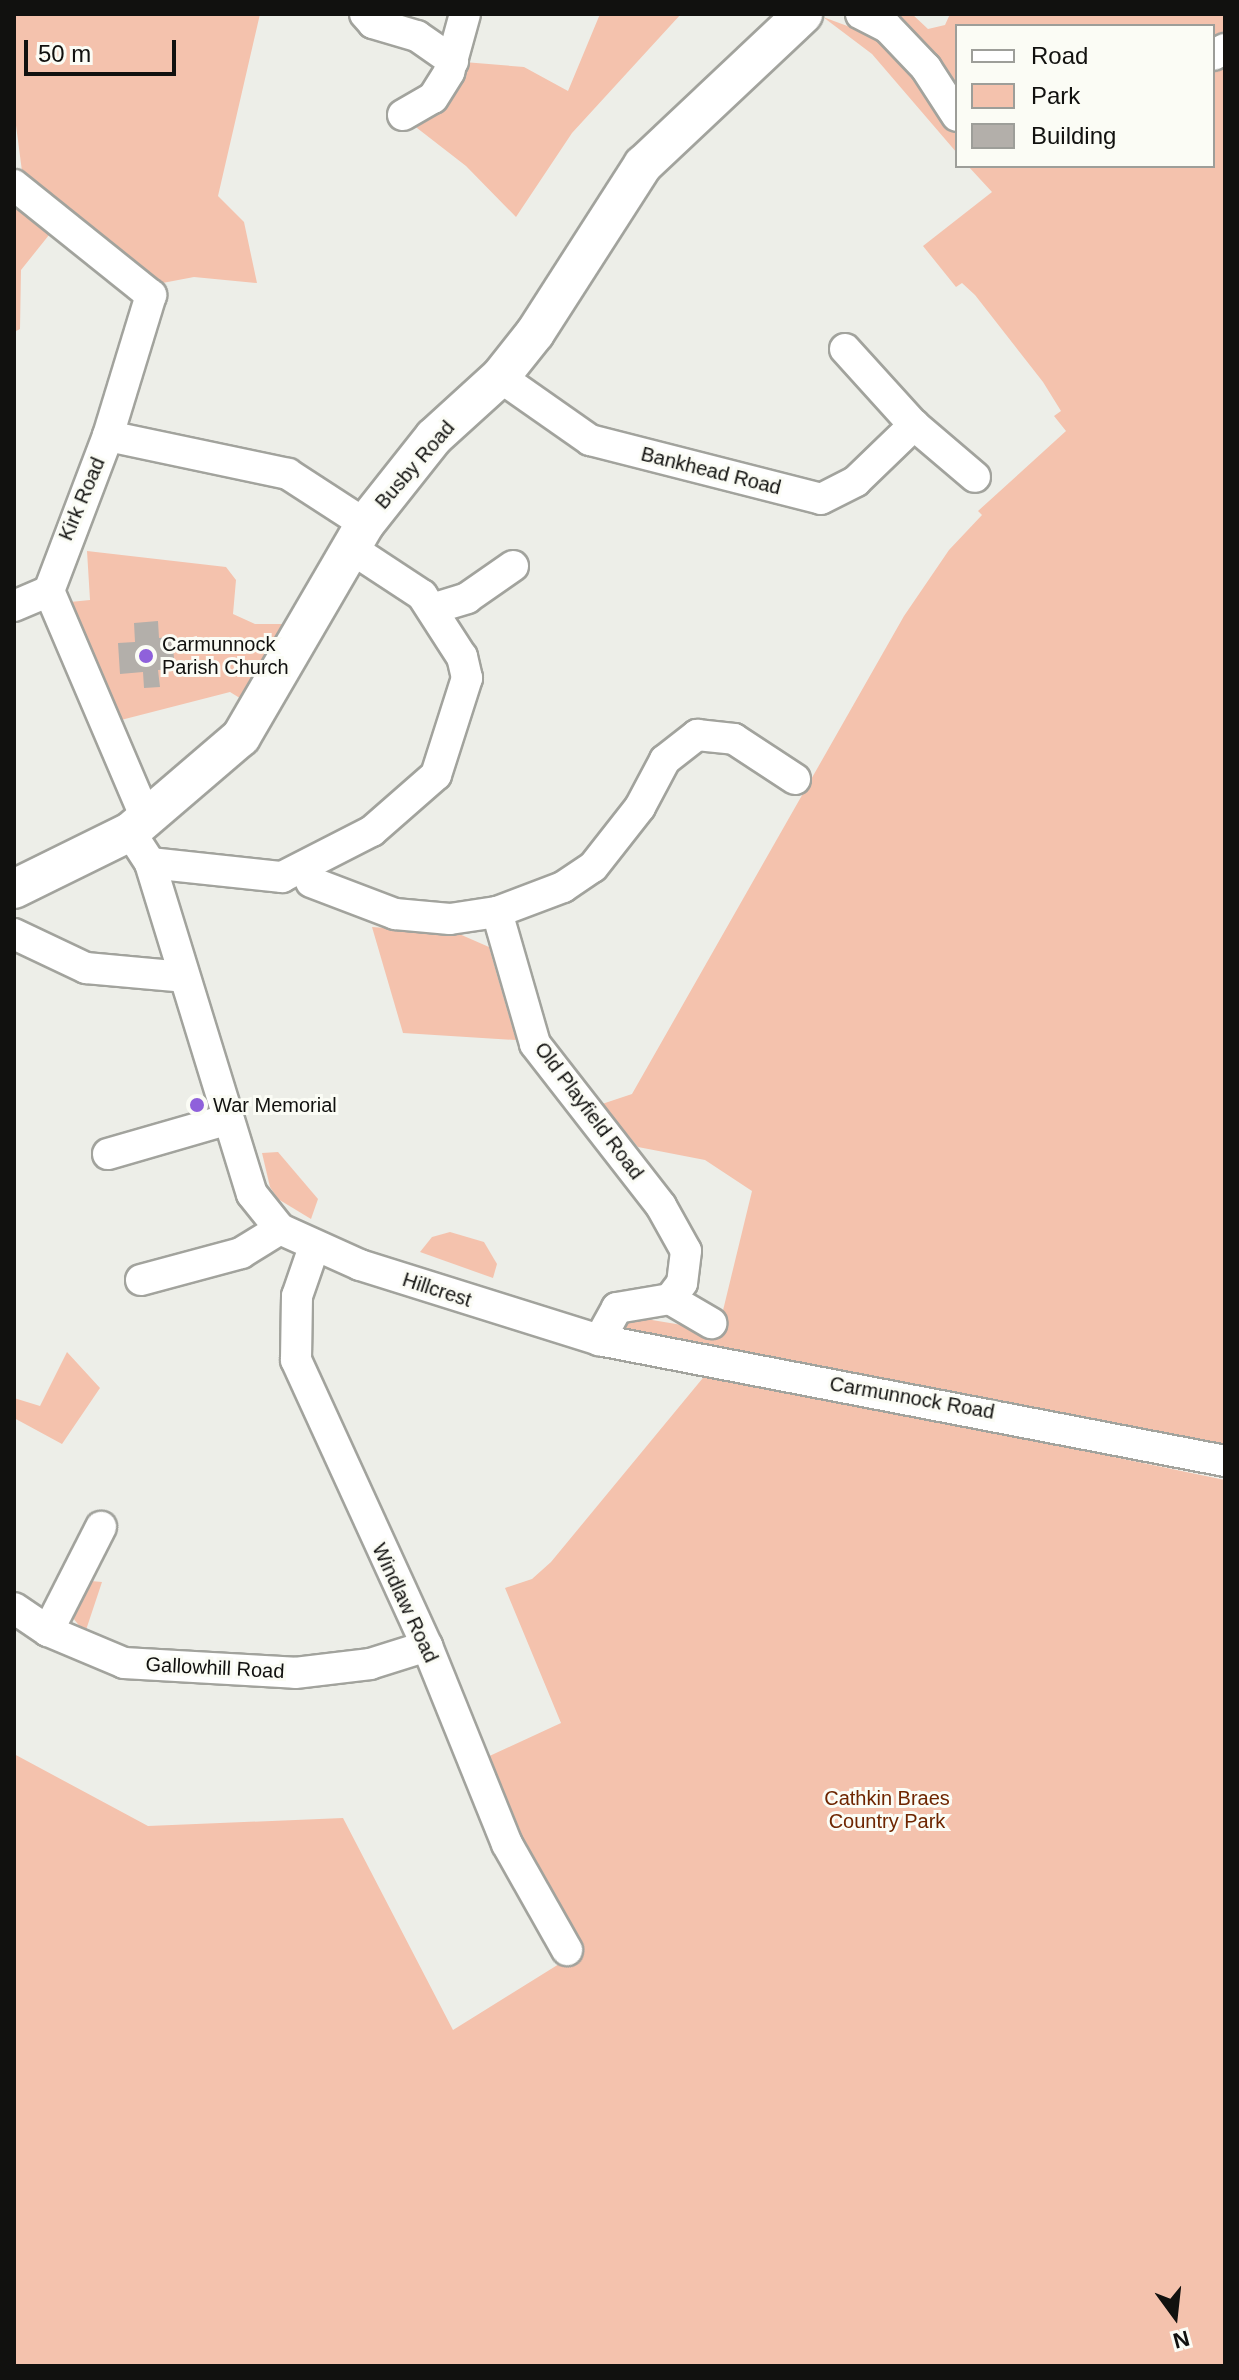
<!DOCTYPE html>
<style>
body{margin:0}
#map{position:relative;width:1239px;height:2380px;overflow:hidden;background:#edeee8;font-family:Helvetica,sans-serif}
div>[style]{position:absolute}
.green>*{inset:0;background:#f4c2ad}
.building>*{inset:0;background:#b3afaa}
.roads{filter:drop-shadow(2px 0 #a2a39d) drop-shadow(-2px 0 #a2a39d) drop-shadow(0 2px #a2a39d) drop-shadow(0 -2px #a2a39d)}
.minor>*{height:30px;margin:-15px;padding:0 15px;transform-origin:15px;border-radius:15px;background:#fff}
.major>*{height:38px;margin:-19px;padding:0 19px;transform-origin:19px;border-radius:19px;background:#fff}
.dots>*{width:22px;height:22px;translate:-50% -50%;box-sizing:border-box;border:4px solid #fbfcf5;border-radius:50%}
span{translate:-50% -50%;white-space:nowrap;text-align:center;line-height:1.15;-webkit-text-stroke:6px #fbfcf5;paint-order:stroke}
.street-label{font-size:20px;color:#11110f}
.poi-label{font-size:20px;color:#11110f}
.left{translate:0 -50%;text-align:left}
.park-label{font-size:20px;color:#6e2500}
.frame{position:absolute;inset:0;border:16px solid #11110f;pointer-events:none}
.legend{position:absolute;left:955px;top:24px;width:260px;height:144px;box-sizing:border-box;background:#fbfcf5;border:2px solid #9d9e99;margin:0;padding:10px 14px;list-style:none;font-size:24px;color:#11110f}
.legend li{display:flex;align-items:center;gap:16px;height:40px}
.legend b{width:40px;border:2px solid #9d9e99}
.north{position:absolute;left:1135px;top:2276px;width:80px;height:80px;-webkit-text-stroke:6px #fbfcf5;paint-order:stroke;rotate:165deg;font-size:22px;font-weight:700;line-height:32px;text-align:center;color:#11110f}
.north::after{content:'';display:block;margin:auto;width:28px;height:36px;background:#11110f;clip-path:polygon(50% 0,100% 100%,50% 72%,0 100%)}
.scale{position:absolute;left:24px;top:40px;width:152px;height:36px;box-sizing:border-box;border:4px solid #11110f;border-top:0;padding-left:10px;font-size:24px;line-height:28px;white-space:nowrap;color:#11110f;-webkit-text-stroke:6px #fbfcf5;paint-order:stroke}
</style>
<div id="map">
<div class="green">
<div style="clip-path:polygon(14px 14px,260px 14px,218px 196px,244px 222px,257px 283px,194px 277px,152px 285px,23px 179px,14px 110px)"></div>
<div style="clip-path:polygon(600px 14px,681px 14px,572px 133px,516px 217px,466px 166px,408px 121px,464px 62px,524px 67px,568px 91px)"></div>
<div style="clip-path:polygon(875px 14px,912px 14px,928px 29px,945px 25px,950px 14px,1225px 14px,1225px 42px,1213px 49px,1213px 26px,957px 26px,957px 101px)"></div>
<div style="clip-path:polygon(823px 17px,888px 41px,957px 128px,957px 153px,872px 54px)"></div>
<div style="clip-path:polygon(1225px 57px,1225px 1448px,626px 1332px,621px 1328px,628px 1316px,718px 1331px,752px 1191px,705px 1160px,638px 1147px,602px 1104px,632px 1094px,904px 616px,949px 550px,982px 515px,978px 511px,1066px 431px,1054px 416px,1061px 411px,1043px 382px,975px 295px,962px 283px,956px 287px,923px 246px,992px 192px,968px 166px,1213px 166px,1213px 63px)"></div>
<div style="clip-path:polygon(14px 196px,53px 230px,21px 270px,20px 329px,14px 332px)"></div>
<div style="clip-path:polygon(87px 551px,226px 567px,236px 580px,233px 614px,255px 624px,289px 624px,243px 700px,230px 692px,121px 720px,103px 701px,70px 602px,90px 600px)"></div>
<div style="clip-path:polygon(372px 927px,457px 933px,489px 947px,516px 1040px,403px 1033px)"></div>
<div style="clip-path:polygon(278px 1152px,318px 1199px,311px 1219px,278px 1199px,270px 1187px,262px 1153px)"></div>
<div style="clip-path:polygon(450px 1232px,484px 1242px,497px 1264px,493px 1278px,420px 1252px,432px 1237px)"></div>
<div style="clip-path:polygon(67px 1352px,100px 1388px,62px 1444px,14px 1418px,14px 1398px,40px 1406px)"></div>
<div style="clip-path:polygon(707px 1373px,1225px 1480px,1225px 2366px,14px 2366px,14px 1754px,148px 1826px,343px 1818px,453px 2030px,580px 1951px,553px 1913px,483px 1759px,561px 1723px,505px 1588px,532px 1579px,551px 1562px)"></div>
<div style="clip-path:polygon(91px 1581px,102px 1582px,85px 1633px,73px 1618px,74px 1603px)"></div>
</div>
<div class="building">
<div style="clip-path:polygon(158px 621px,159px 638px,172px 637px,175px 669px,158px 670px,160px 687px,144px 688px,143px 672px,120px 674px,118px 643px,135px 642px,134px 623px)"></div>
</div>
<div class="roads">
<div class="minor">
<div style="left:365px;top:14px;width:12px;rotate:48deg"></div>
<div style="left:373px;top:23px;width:46px;rotate:16.5deg"></div>
<div style="left:417px;top:36px;width:44px;rotate:34.8deg"></div>
<div style="left:861px;top:14px;width:29px;rotate:27deg"></div>
<div style="left:887px;top:27px;width:57px;rotate:46.4deg"></div>
<div style="left:926px;top:68px;width:57px;rotate:57.1deg"></div>
<div style="left:1213px;top:55px;width:13px;rotate:-27deg"></div>
<div style="left:403px;top:115px;width:34px;rotate:-30deg"></div>
<div style="left:433px;top:98px;width:31px;rotate:-58deg"></div>
<div style="left:449px;top:72px;width:60px;rotate:-74.6deg"></div>
<div style="left:14px;top:185px;width:176px;rotate:38.8deg"></div>
<div style="left:151px;top:295px;width:147px;rotate:107deg"></div>
<div style="left:845px;top:349px;width:103px;rotate:47.8deg"></div>
<div style="left:914px;top:425px;width:80px;rotate:40.4deg"></div>
<div style="left:500px;top:377px;width:110px;rotate:35deg"></div>
<div style="left:590px;top:440px;width:238px;rotate:14.3deg"></div>
<div style="left:821px;top:499px;width:39px;rotate:-27deg"></div>
<div style="left:856px;top:481px;width:81px;rotate:-44deg"></div>
<div style="left:14px;top:606px;width:38px;rotate:-23deg"></div>
<div style="left:435px;top:608px;width:34px;rotate:-17deg"></div>
<div style="left:467px;top:598px;width:56px;rotate:-34.8deg"></div>
<div style="left:146px;top:818px;width:247px;rotate:-113.1deg"></div>
<div style="left:49px;top:591px;width:166px;rotate:-69.2deg"></div>
<div style="left:108px;top:436px;width:184px;rotate:11.9deg"></div>
<div style="left:288px;top:474px;width:92px;rotate:33deg"></div>
<div style="left:130px;top:832px;width:37px;rotate:57deg"></div>
<div style="left:150px;top:863px;width:346px;rotate:72.9deg"></div>
<div style="left:252px;top:1194px;width:45px;rotate:51.3deg"></div>
<div style="left:280px;top:1229px;width:88px;rotate:24.2deg"></div>
<div style="left:360px;top:1265px;width:250px;rotate:17.4deg"></div>
<div style="left:599px;top:1340px;width:638px;rotate:10.94deg"></div>
<div style="left:150px;top:863px;width:133px;rotate:6.1deg"></div>
<div style="left:282px;top:877px;width:101px;rotate:-27.1deg"></div>
<div style="left:372px;top:831px;width:85px;rotate:-41.2deg"></div>
<div style="left:436px;top:775px;width:102px;rotate:-72.3deg"></div>
<div style="left:467px;top:678px;width:22px;rotate:-103deg"></div>
<div style="left:462px;top:657px;width:74px;rotate:-122.8deg"></div>
<div style="left:422px;top:595px;width:84px;rotate:-146.7deg"></div>
<div style="left:311px;top:882px;width:90px;rotate:20.9deg"></div>
<div style="left:395px;top:914px;width:55px;rotate:5.2deg"></div>
<div style="left:450px;top:919px;width:48px;rotate:-8.5deg"></div>
<div style="left:497px;top:912px;width:71px;rotate:-20.7deg"></div>
<div style="left:563px;top:887px;width:36px;rotate:-34deg"></div>
<div style="left:593px;top:867px;width:76px;rotate:-51.9deg"></div>
<div style="left:640px;top:807px;width:53px;rotate:-62deg"></div>
<div style="left:665px;top:760px;width:41px;rotate:-38deg"></div>
<div style="left:697px;top:735px;width:37px;rotate:6deg"></div>
<div style="left:734px;top:739px;width:73px;rotate:33.3deg"></div>
<div style="left:497px;top:912px;width:137px;rotate:73.9deg"></div>
<div style="left:535px;top:1044px;width:205px;rotate:52.1deg"></div>
<div style="left:661px;top:1206px;width:51px;rotate:60.9deg"></div>
<div style="left:686px;top:1251px;width:32px;rotate:97deg"></div>
<div style="left:682px;top:1283px;width:20px;rotate:127deg"></div>
<div style="left:670px;top:1299px;width:54px;rotate:170.4deg"></div>
<div style="left:617px;top:1308px;width:37px;rotate:119deg"></div>
<div style="left:14px;top:934px;width:80px;rotate:25.3deg"></div>
<div style="left:86px;top:968px;width:98px;rotate:5.2deg"></div>
<div style="left:108px;top:1154px;width:123px;rotate:-16.1deg"></div>
<div style="left:314px;top:1247px;width:52px;rotate:109.1deg"></div>
<div style="left:297px;top:1296px;width:64px;rotate:90.9deg"></div>
<div style="left:296px;top:1360px;width:315px;rotate:65.4deg"></div>
<div style="left:427px;top:1646px;width:214px;rotate:68deg"></div>
<div style="left:507px;top:1844px;width:122px;rotate:60.5deg"></div>
<div style="left:141px;top:1280px;width:104px;rotate:-15.1deg"></div>
<div style="left:241px;top:1253px;width:46px;rotate:-31.6deg"></div>
<div style="left:670px;top:1299px;width:48px;rotate:30.3deg"></div>
<div style="left:14px;top:1608px;width:41px;rotate:34.1deg"></div>
<div style="left:48px;top:1631px;width:82px;rotate:22.8deg"></div>
<div style="left:124px;top:1663px;width:171px;rotate:3.3deg"></div>
<div style="left:295px;top:1673px;width:76px;rotate:-6.8deg"></div>
<div style="left:370px;top:1664px;width:60px;rotate:-17.5deg"></div>
<div style="left:48px;top:1631px;width:117px;rotate:-63deg"></div>
</div>
<div class="major">
<div style="left:14px;top:889px;width:129px;rotate:-26.2deg"></div>
<div style="left:130px;top:832px;width:146px;rotate:-40.6deg"></div>
<div style="left:241px;top:737px;width:246px;rotate:-59.8deg"></div>
<div style="left:365px;top:524px;width:111px;rotate:-51.6deg"></div>
<div style="left:434px;top:437px;width:89px;rotate:-42.3deg"></div>
<div style="left:500px;top:377px;width:56px;rotate:-51.5deg"></div>
<div style="left:535px;top:333px;width:200px;rotate:-57.3deg"></div>
<div style="left:643px;top:165px;width:220px;rotate:-43.3deg"></div>
</div>
</div>
<div class="dots">
<div style="left:146px;top:656px;background:#8f61db"></div>
<div style="left:197px;top:1105px;background:#8f61db"></div>
</div>
<div class="street-label">
<span style="left:415px;top:465px;rotate:-49deg">Busby Road</span>
<span style="left:711px;top:471px;rotate:14deg">Bankhead Road</span>
<span style="left:82px;top:499px;rotate:-67deg">Kirk Road</span>
<span style="left:589px;top:1111px;rotate:53deg">Old Playfield Road</span>
<span style="left:437px;top:1290px;rotate:18deg">Hillcrest</span>
<span style="left:912px;top:1398px;rotate:10deg">Carmunnock Road</span>
<span style="left:405px;top:1603px;rotate:65deg">Windlaw Road</span>
<span style="left:215px;top:1668px;rotate:3deg">Gallowhill Road</span>
</div>
<div class="poi-label">
<span class="left" style="left:162px;top:656px">Carmunnock<br>Parish Church</span>
<span class="left" style="left:213px;top:1105px">War Memorial</span>
</div>
<div class="park-label">
<span style="left:887px;top:1810px">Cathkin Braes<br>Country Park</span>
</div>
<div class="frame"></div>
<ul class="legend">
<li><b style="height:10px;background:#fff"></b>Road</li>
<li><b style="height:22px;background:#f4c2ad"></b>Park</li>
<li><b style="height:22px;background:#b3afaa"></b>Building</li>
</ul>
<div class="north">N</div>
<div class="scale">50 m</div>
</div>
